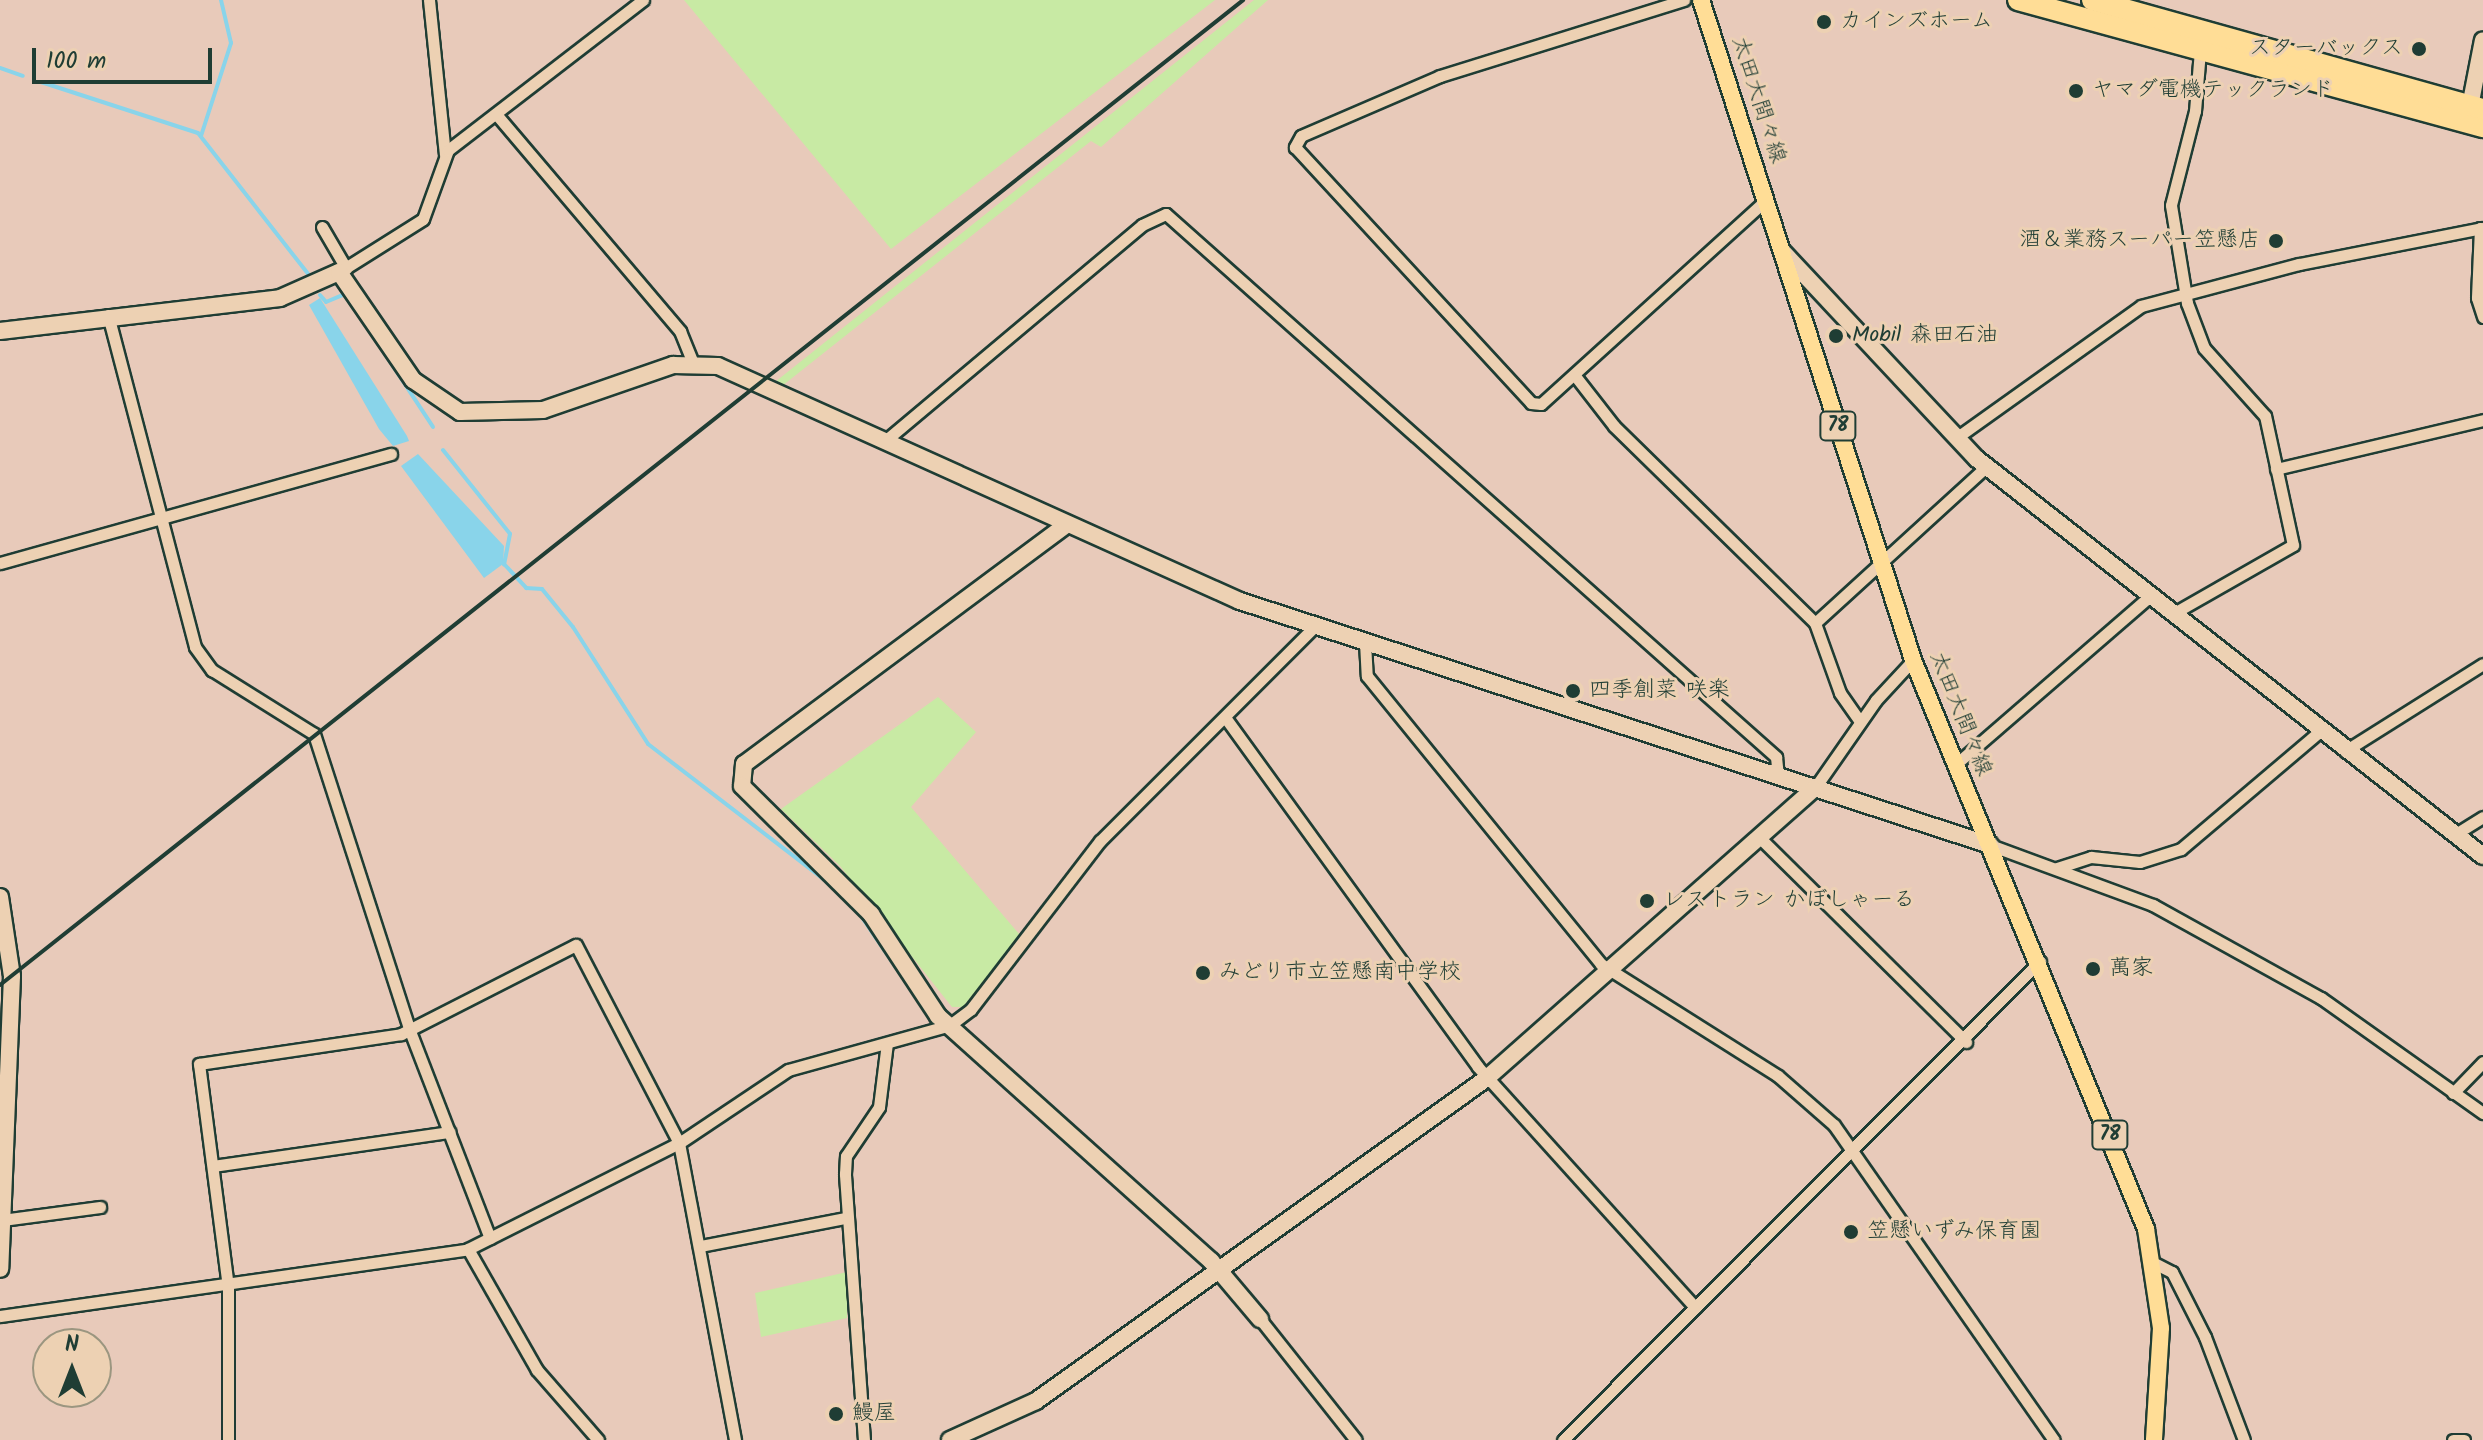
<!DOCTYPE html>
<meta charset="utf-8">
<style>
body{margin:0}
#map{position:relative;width:2483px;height:1440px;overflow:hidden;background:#e8caba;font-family:Kalam,"Klee One",sans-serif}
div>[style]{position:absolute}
.green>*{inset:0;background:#c8eaa4}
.water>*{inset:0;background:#89d4ea}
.stream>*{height:4px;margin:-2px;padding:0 2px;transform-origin:2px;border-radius:2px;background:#89d4ea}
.roads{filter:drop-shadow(2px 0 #1f3d34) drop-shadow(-2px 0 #1f3d34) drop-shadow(0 2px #1f3d34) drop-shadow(0 -2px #1f3d34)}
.street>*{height:11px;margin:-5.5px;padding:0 5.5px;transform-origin:5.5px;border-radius:5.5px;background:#edd1b3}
.secondary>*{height:16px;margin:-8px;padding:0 8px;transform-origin:8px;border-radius:8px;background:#edd1b3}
.primary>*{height:16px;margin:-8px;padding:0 8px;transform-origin:8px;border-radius:8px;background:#ffdd96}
.highway>*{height:20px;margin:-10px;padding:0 10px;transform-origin:10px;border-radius:10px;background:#ffdd96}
.rail>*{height:4px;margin:-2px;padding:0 2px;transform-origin:2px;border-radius:2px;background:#1f3d34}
.dots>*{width:22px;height:22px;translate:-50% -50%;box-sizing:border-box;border:4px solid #edd1b3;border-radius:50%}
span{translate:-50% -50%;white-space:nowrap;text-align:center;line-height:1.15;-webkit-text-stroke:6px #edd1b3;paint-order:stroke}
.shield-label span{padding:2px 6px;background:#edd1b3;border:2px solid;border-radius:6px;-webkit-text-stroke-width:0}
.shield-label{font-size:20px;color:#1f3d34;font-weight:700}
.poi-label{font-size:22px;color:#1f3d34}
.left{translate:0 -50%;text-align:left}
.right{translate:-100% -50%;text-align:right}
.street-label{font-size:22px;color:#1f3d34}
.north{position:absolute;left:32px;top:1328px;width:80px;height:80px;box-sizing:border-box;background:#edd1b3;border:2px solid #9b9680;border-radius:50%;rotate:0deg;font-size:22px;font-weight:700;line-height:32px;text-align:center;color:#1f3d34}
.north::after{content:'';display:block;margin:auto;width:28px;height:36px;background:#1f3d34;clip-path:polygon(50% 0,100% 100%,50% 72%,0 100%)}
.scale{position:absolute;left:32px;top:48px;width:180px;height:36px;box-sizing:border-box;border:4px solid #1f3d34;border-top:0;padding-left:10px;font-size:24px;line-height:28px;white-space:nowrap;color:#1f3d34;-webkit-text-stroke:6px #edd1b3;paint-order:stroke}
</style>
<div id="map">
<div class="green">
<div style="clip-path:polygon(684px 0,1215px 0,891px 249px)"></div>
<div style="clip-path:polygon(1254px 0,1268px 0,1101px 147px,1091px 141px,782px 386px,775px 382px)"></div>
<div style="clip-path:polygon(938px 697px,976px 732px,911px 807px,1020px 935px,963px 1007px,952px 1007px,840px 866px,781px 809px)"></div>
<div style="clip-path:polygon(847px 1272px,847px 1318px,761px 1337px,755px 1293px)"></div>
</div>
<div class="water">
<div style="clip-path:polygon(320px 298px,407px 436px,409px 441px,393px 446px,379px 429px,309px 305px)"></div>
<div style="clip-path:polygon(418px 454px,504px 546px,503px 564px,484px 578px,401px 466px)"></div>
</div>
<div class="stream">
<div style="left:0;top:68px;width:24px;rotate:19deg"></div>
<div style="left:41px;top:82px;width:165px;rotate:18deg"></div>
<div style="left:198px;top:133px;width:179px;rotate:52deg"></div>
<div style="left:201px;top:136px;width:98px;rotate:-72.1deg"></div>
<div style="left:231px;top:43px;width:44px;rotate:-103.1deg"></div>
<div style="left:320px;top:295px;width:9px;rotate:49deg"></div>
<div style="left:326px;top:302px;width:21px;rotate:-23deg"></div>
<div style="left:366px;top:325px;width:122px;rotate:56.7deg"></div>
<div style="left:443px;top:450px;width:107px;rotate:51.4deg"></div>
<div style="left:510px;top:534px;width:31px;rotate:101deg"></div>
<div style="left:504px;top:564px;width:33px;rotate:47deg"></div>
<div style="left:526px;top:588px;width:16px;rotate:4deg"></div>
<div style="left:542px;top:589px;width:49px;rotate:50.8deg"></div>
<div style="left:573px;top:627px;width:139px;rotate:57.3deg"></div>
<div style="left:648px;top:744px;width:231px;rotate:37.6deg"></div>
<div style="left:855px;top:907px;width:127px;rotate:55.9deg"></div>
</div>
<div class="roads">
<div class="street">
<div style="left:429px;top:0;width:155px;rotate:84.1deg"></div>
<div style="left:1684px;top:0;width:256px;rotate:162.7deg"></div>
<div style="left:1440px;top:76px;width:151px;rotate:156.7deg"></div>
<div style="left:1301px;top:136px;width:13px;rotate:119deg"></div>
<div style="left:1295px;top:147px;width:348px;rotate:47.3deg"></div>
<div style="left:1531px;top:403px;width:10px;rotate:6deg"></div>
<div style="left:1541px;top:404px;width:304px;rotate:-42.2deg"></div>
<div style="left:496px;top:114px;width:285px;rotate:49.7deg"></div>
<div style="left:680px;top:331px;width:32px;rotate:68deg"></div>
<div style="left:322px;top:227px;width:48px;rotate:59.7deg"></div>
<div style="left:2480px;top:228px;width:70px;rotate:92.5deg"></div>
<div style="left:2477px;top:298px;width:20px;rotate:72deg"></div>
<div style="left:339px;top:272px;width:99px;rotate:-32.2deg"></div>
<div style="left:423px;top:219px;width:73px;rotate:-70.1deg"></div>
<div style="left:448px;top:150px;width:246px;rotate:-37.6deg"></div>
<div style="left:108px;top:315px;width:343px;rotate:75.3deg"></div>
<div style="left:195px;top:647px;width:29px;rotate:54deg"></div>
<div style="left:212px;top:670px;width:120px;rotate:32.1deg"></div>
<div style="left:314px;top:734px;width:312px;rotate:72.1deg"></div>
<div style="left:410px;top:1031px;width:222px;rotate:68.9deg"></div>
<div style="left:1576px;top:377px;width:62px;rotate:52.2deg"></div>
<div style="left:1614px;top:426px;width:281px;rotate:44.4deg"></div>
<div style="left:1815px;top:623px;width:231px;rotate:-42.4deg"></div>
<div style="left:1956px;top:438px;width:227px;rotate:-35.5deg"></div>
<div style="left:2141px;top:306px;width:163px;rotate:-14.9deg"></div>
<div style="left:2299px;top:264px;width:187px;rotate:-11.1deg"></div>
<div style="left:886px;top:440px;width:334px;rotate:-40deg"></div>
<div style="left:1142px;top:225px;width:26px;rotate:-25deg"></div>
<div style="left:1166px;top:214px;width:817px;rotate:41.67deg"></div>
<div style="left:1776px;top:757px;width:20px;rotate:84deg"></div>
<div style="left:2276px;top:469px;width:213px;rotate:-13.3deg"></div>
<div style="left:0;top:563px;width:406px;rotate:-15.6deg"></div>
<div style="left:2174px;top:613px;width:137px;rotate:-29.7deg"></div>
<div style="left:2293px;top:545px;width:132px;rotate:-102.2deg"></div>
<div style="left:2265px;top:416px;width:91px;rotate:-131.9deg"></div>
<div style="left:2204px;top:348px;width:48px;rotate:-110.7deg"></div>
<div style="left:2187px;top:303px;width:99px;rotate:-99.3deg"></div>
<div style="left:2171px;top:205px;width:97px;rotate:-75.7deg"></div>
<div style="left:2195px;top:111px;width:61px;rotate:-85.3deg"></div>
<div style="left:1815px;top:623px;width:74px;rotate:70.3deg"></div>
<div style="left:1840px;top:693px;width:35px;rotate:55deg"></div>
<div style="left:1365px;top:642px;width:34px;rotate:87deg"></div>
<div style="left:1367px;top:676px;width:371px;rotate:50.9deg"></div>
<div style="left:1601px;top:964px;width:209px;rotate:32.3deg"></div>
<div style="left:1778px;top:1076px;width:74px;rotate:41.2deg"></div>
<div style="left:1834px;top:1125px;width:384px;rotate:55.1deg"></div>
<div style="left:1227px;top:720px;width:428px;rotate:54.1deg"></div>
<div style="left:1478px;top:1067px;width:324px;rotate:47.9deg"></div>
<div style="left:2345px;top:751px;width:163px;rotate:-32.2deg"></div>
<div style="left:1956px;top:764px;width:258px;rotate:-40.9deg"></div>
<div style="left:1814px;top:789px;width:108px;rotate:-55.1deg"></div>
<div style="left:1876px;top:700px;width:54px;rotate:-47.2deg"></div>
<div style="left:2454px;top:835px;width:34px;rotate:-32deg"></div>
<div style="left:1760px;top:838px;width:290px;rotate:44.7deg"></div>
<div style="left:1990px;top:845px;width:174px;rotate:20.2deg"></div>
<div style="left:2153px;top:905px;width:192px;rotate:29deg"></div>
<div style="left:2321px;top:998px;width:199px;rotate:35.4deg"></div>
<div style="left:2057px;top:868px;width:36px;rotate:-18deg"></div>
<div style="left:2091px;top:857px;width:49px;rotate:5.8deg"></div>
<div style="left:2140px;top:862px;width:43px;rotate:-17.6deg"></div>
<div style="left:2181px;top:849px;width:182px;rotate:-40.3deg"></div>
<div style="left:2453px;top:1093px;width:43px;rotate:-45.9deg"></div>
<div style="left:213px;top:1166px;width:239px;rotate:-8.2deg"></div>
<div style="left:2px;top:1220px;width:99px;rotate:-7.6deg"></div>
<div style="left:700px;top:1246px;width:148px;rotate:-10.9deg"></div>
<div style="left:468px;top:1249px;width:139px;rotate:60.3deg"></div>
<div style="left:537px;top:1370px;width:93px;rotate:48.9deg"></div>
<div style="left:2156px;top:1264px;width:18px;rotate:27deg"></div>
<div style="left:2172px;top:1272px;width:73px;rotate:63.1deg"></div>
<div style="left:2205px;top:1337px;width:110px;rotate:69.3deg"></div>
<div style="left:0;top:1316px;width:473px;rotate:-8.1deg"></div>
<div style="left:468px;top:1249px;width:236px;rotate:-26.7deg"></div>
<div style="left:679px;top:1143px;width:131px;rotate:-33.8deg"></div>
<div style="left:788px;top:1070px;width:168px;rotate:-15.5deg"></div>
<div style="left:950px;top:1025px;width:26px;rotate:-37deg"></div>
<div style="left:971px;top:1009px;width:212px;rotate:-52.5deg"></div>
<div style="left:1100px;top:841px;width:303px;rotate:-45deg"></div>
<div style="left:1260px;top:1319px;width:154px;rotate:51.6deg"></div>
<div style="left:228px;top:1440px;width:153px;rotate:-90deg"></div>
<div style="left:228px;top:1287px;width:225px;rotate:-97.4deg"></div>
<div style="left:199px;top:1064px;width:204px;rotate:-8.4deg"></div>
<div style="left:401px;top:1034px;width:196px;rotate:-27deg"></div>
<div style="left:576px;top:945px;width:223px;rotate:62.5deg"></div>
<div style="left:679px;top:1143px;width:302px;rotate:79.3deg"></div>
<div style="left:864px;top:1440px;width:267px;rotate:-94.1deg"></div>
<div style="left:845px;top:1174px;width:18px;rotate:-87deg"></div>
<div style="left:846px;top:1156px;width:59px;rotate:-56deg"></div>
<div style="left:879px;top:1107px;width:64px;rotate:-82.9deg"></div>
<div style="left:1563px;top:1440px;width:676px;rotate:-45.12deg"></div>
<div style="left:2453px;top:1440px;width:11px"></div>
</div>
<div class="secondary">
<div style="left:2468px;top:117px;width:78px;rotate:-79deg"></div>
<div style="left:1784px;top:253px;width:282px;rotate:46.9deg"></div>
<div style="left:1977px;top:459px;width:643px;rotate:38.12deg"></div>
<div style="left:0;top:331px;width:282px;rotate:-6.7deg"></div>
<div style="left:280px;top:298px;width:64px;rotate:-23.8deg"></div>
<div style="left:339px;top:272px;width:131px;rotate:55.6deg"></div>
<div style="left:413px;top:380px;width:57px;rotate:34.2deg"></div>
<div style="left:460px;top:412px;width:83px;rotate:-1.4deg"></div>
<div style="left:543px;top:410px;width:138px;rotate:-19.1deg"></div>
<div style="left:673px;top:365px;width:45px;rotate:1.3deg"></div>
<div style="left:718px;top:366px;width:572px;rotate:24.24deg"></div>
<div style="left:1240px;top:601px;width:789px;rotate:18.02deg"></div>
<div style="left:1066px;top:525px;width:401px;rotate:143.4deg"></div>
<div style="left:744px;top:764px;width:22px;rotate:95deg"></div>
<div style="left:742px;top:786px;width:182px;rotate:44.8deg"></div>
<div style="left:871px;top:914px;width:122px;rotate:56.7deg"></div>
<div style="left:938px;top:1016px;width:367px;rotate:41.9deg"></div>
<div style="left:1211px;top:1261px;width:76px;rotate:49.8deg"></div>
<div style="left:0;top:897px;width:80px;rotate:81.4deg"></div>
<div style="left:12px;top:976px;width:293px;rotate:92.3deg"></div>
<div style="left:950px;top:1440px;width:94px;rotate:-24.4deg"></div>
<div style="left:1036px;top:1401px;width:555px;rotate:-35.61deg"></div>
<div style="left:1487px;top:1078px;width:436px;rotate:-41.5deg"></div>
</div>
<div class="primary">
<div style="left:1701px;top:0;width:693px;rotate:72.19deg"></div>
<div style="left:1913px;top:660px;width:615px;rotate:67.73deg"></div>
<div style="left:2146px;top:1229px;width:100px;rotate:81.4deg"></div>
<div style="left:2161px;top:1328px;width:112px;rotate:93.6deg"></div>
</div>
<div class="highway">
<div style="left:2018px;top:0;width:482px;rotate:15.3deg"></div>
<div style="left:2092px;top:0;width:406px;rotate:15.6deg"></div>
</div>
</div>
<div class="rail">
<div style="left:0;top:985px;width:1586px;rotate:-38.39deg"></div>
</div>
<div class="dots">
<div style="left:1824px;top:22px;background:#1f3d34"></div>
<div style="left:2419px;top:49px;background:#1f3d34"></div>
<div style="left:2076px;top:91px;background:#1f3d34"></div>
<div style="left:2276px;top:241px;background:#1f3d34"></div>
<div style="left:1836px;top:336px;background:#1f3d34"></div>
<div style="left:1573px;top:691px;background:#1f3d34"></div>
<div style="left:1647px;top:901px;background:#1f3d34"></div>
<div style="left:2093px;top:969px;background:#1f3d34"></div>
<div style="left:1203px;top:973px;background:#1f3d34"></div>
<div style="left:1851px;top:1232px;background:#1f3d34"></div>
<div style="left:836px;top:1414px;background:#1f3d34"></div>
</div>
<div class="shield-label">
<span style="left:1838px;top:426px">78</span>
<span style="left:2110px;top:1135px">78</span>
</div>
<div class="poi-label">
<span class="left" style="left:1840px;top:22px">カインズホーム</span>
<span class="right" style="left:2403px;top:49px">スターバックス</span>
<span class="left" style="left:2092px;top:91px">ヤマダ電機テックランド</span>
<span class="right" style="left:2260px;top:241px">酒＆業務スーパー笠懸店</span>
<span class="left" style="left:1852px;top:336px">Mobil 森田石油</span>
<span class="left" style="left:1589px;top:691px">四季創菜 咲楽</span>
<span class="left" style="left:1663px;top:901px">レストラン かぼしゃーる</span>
<span class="left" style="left:2109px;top:969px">萬家</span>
<span class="left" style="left:1219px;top:973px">みどり市立笠懸南中学校</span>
<span class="left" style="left:1867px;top:1232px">笠懸いずみ保育園</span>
<span class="left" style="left:852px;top:1414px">鰻屋</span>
</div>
<div class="street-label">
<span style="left:1758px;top:100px;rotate:72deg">太田大間々線</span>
<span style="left:1960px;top:714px;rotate:68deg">太田大間々線</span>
</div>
<div class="north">N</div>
<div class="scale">100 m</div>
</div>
